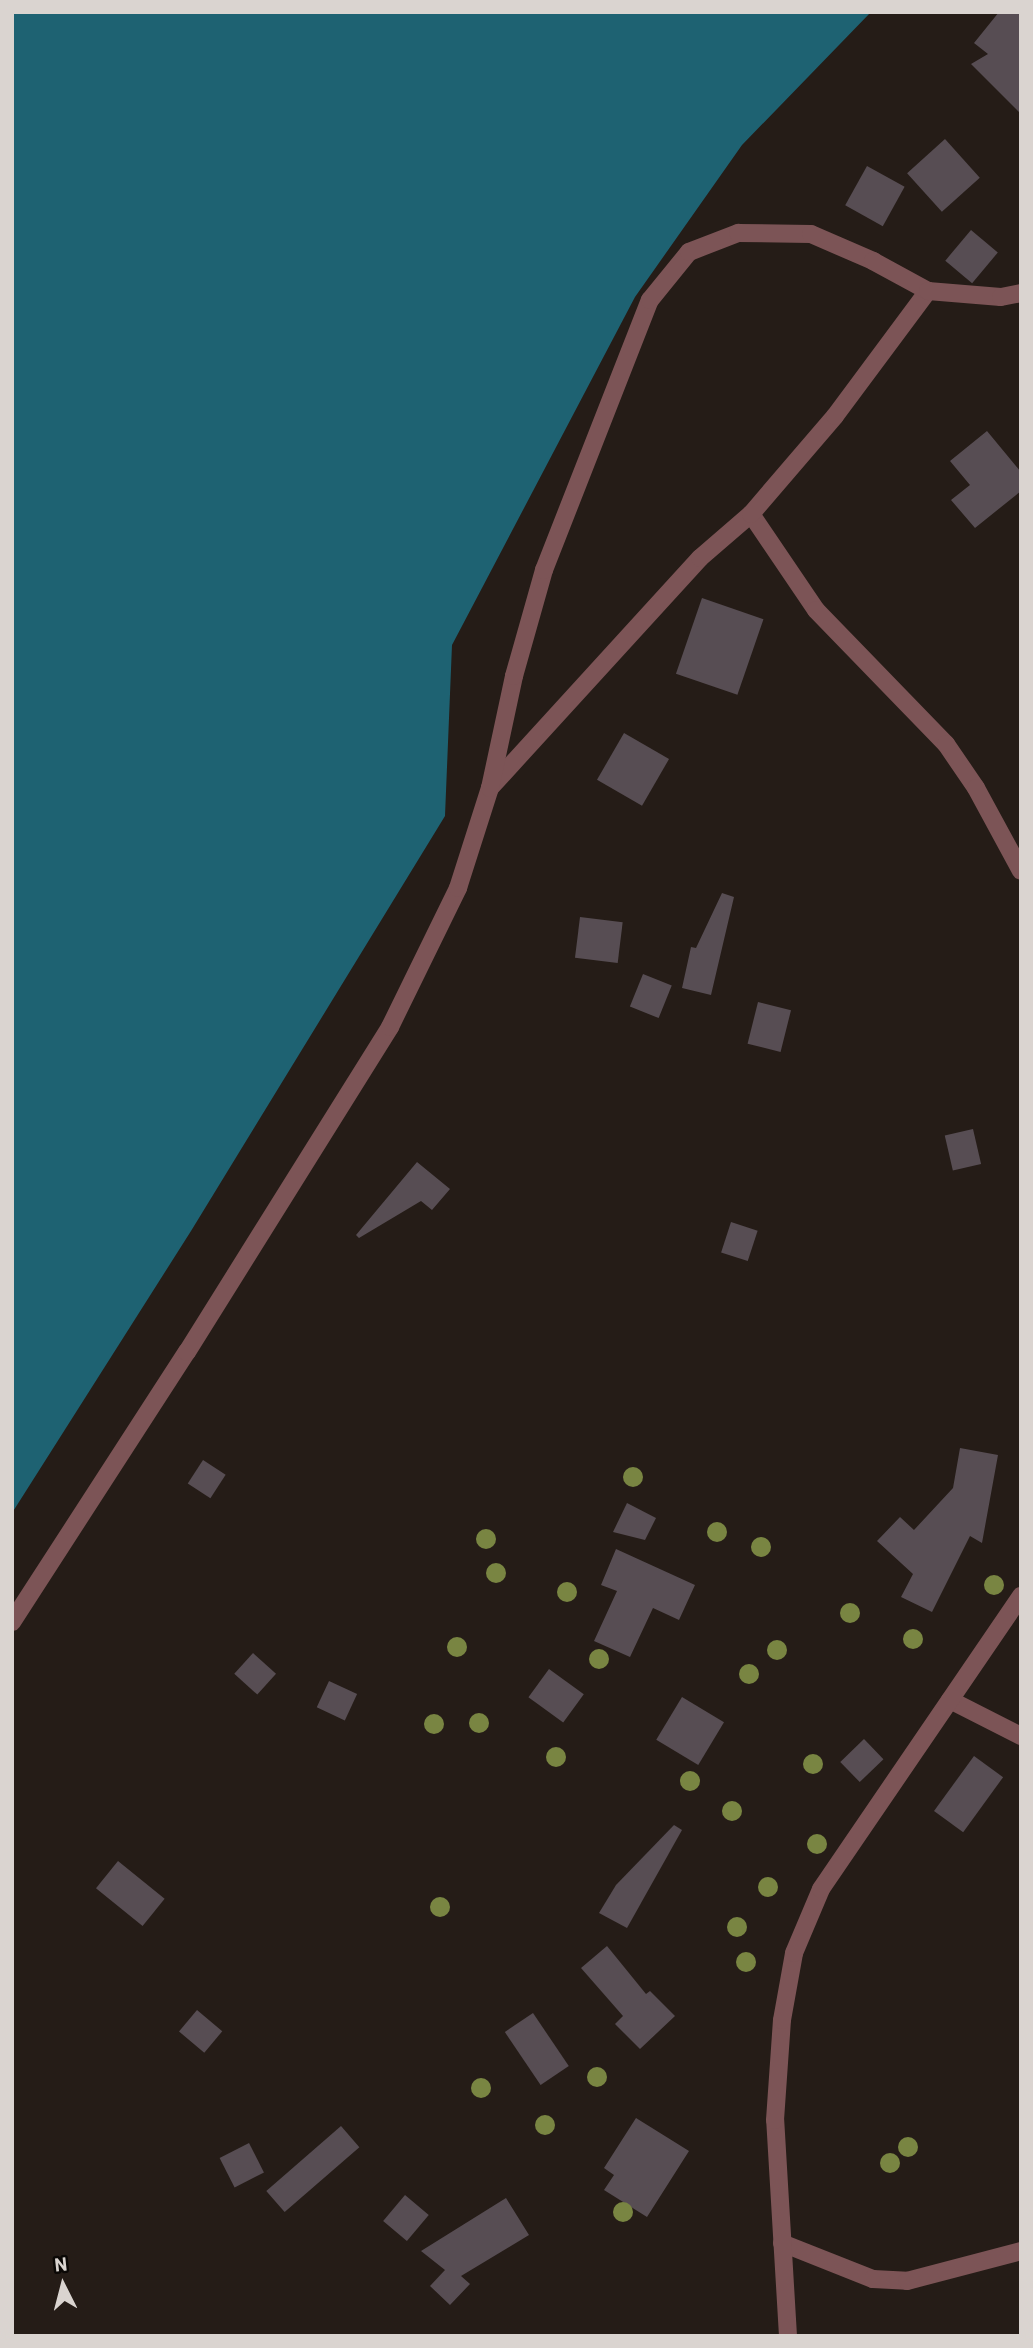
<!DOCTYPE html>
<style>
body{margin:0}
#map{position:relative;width:1033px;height:2348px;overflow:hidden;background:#251c17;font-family:Barlow,sans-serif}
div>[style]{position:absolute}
.water>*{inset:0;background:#1e6272}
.building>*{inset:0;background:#574d53;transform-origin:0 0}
.minor>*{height:18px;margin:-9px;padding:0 9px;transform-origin:9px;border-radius:9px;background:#7c5456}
.trees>*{width:20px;height:20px;margin:-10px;border-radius:50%;background:#798542}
span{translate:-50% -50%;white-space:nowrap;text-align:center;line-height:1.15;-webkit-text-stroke:6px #0b0806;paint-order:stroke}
.frame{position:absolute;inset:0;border:14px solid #dad4d0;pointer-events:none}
.north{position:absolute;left:28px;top:2250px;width:70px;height:70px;-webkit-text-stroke:5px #0b0806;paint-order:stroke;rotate:354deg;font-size:19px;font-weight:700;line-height:28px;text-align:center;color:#dad4d0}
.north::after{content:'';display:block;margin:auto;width:24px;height:32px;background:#dad4d0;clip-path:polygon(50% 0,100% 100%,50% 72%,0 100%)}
</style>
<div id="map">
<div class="water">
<div style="clip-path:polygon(12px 12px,871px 12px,742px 145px,635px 297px,452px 645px,445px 816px,191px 1231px,12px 1513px)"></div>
</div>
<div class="building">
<div style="clip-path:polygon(999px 12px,1021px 12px,1021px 114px,971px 64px,988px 54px,974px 43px)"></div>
<div style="left:945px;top:139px;width:52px;height:51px;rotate:48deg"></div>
<div style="left:867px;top:166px;width:43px;height:45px;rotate:29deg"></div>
<div style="left:971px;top:230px;width:35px;height:40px;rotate:40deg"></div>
<div style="clip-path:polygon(987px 431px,1021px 472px,1021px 491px,975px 528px,951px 500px,970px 485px,950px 461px)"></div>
<div style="left:702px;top:598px;width:65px;height:80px;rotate:19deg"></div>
<div style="left:624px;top:733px;width:52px;height:54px;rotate:30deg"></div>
<div style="clip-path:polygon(722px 893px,734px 897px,711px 995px,682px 988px,691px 947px,696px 948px)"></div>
<div style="left:580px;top:917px;width:43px;height:41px;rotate:7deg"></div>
<div style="left:643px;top:974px;width:31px;height:35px;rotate:22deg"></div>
<div style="left:758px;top:1002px;width:34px;height:43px;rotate:14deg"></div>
<div style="left:973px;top:1129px;width:36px;height:29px;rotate:77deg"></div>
<div style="clip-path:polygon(417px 1162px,450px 1189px,432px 1210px,421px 1201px,359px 1238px,356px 1235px)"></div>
<div style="left:731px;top:1222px;width:28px;height:32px;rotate:18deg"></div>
<div style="clip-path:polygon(960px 1448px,998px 1455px,982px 1543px,970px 1536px,932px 1612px,901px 1597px,913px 1574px,877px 1541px,900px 1517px,914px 1530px,953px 1488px)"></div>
<div style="left:203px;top:1460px;width:27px;height:28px;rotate:33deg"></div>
<div style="clip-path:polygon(627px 1503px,656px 1518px,645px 1540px,613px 1532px)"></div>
<div style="clip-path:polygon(616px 1549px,695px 1585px,679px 1620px,653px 1608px,630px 1657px,594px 1641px,617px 1591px,601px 1585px)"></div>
<div style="left:253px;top:1653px;width:31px;height:28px;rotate:42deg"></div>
<div style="left:549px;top:1669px;width:43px;height:35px;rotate:36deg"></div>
<div style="left:329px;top:1681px;width:31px;height:29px;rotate:25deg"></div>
<div style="left:682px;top:1697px;width:49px;height:50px;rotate:31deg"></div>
<div style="left:864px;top:1739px;width:28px;height:33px;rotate:46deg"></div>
<div style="left:974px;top:1756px;width:36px;height:68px;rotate:36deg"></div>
<div style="clip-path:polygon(674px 1825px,682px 1830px,627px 1928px,599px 1913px,616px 1885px)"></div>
<div style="left:118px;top:1861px;width:60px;height:35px;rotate:39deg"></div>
<div style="clip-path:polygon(607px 1946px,646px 1994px,650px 1991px,675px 2016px,640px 2049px,615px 2024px,623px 2016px,581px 1968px)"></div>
<div style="left:197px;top:2010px;width:33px;height:28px;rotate:40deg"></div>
<div style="left:533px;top:2013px;width:64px;height:34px;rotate:56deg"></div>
<div style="clip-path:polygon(636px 2118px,689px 2151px,647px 2217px,604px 2190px,614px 2175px,604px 2168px)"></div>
<div style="left:341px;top:2126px;width:28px;height:99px;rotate:49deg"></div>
<div style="left:249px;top:2143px;width:33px;height:33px;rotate:63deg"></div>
<div style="left:405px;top:2195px;width:31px;height:34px;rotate:40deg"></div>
<div style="clip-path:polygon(506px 2198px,529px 2235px,461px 2276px,470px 2284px,450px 2305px,430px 2286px,445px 2270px,421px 2251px)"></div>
</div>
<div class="minor">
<div style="left:751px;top:514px;width:116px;rotate:55.9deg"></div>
<div style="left:816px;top:610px;width:187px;rotate:45.9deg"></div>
<div style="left:946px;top:744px;width:53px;rotate:55.7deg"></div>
<div style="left:976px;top:788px;width:94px;rotate:61.5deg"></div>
<div style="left:490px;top:788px;width:311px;rotate:-47.6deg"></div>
<div style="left:700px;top:558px;width:67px;rotate:-40.8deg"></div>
<div style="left:751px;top:514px;width:129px;rotate:-49.4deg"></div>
<div style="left:835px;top:416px;width:156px;rotate:-53.4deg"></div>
<div style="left:12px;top:1622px;width:322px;rotate:-57.1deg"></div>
<div style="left:187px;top:1352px;width:383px;rotate:-58deg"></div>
<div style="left:390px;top:1027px;width:155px;rotate:-63.9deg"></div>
<div style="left:458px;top:888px;width:105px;rotate:-72.3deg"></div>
<div style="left:490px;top:788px;width:115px;rotate:-77.9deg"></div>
<div style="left:514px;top:676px;width:110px;rotate:-74.2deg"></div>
<div style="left:544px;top:570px;width:290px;rotate:-68.6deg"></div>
<div style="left:650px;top:300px;width:62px;rotate:-50.9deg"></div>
<div style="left:689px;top:252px;width:53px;rotate:-21.2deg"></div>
<div style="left:738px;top:233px;width:73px;rotate:0.8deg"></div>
<div style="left:811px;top:234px;width:68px;rotate:23.5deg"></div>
<div style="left:873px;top:261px;width:63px;rotate:28.6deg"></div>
<div style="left:928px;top:291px;width:73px;rotate:4.7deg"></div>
<div style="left:1001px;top:297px;width:20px;rotate:-11deg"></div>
<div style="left:950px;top:1700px;width:80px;rotate:26.9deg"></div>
<div style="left:782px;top:2243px;width:98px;rotate:21.6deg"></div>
<div style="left:873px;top:2279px;width:34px;rotate:3deg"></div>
<div style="left:907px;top:2281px;width:118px;rotate:-14.7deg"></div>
<div style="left:788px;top:2336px;width:216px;rotate:-93.4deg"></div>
<div style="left:775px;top:2120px;width:100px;rotate:-86deg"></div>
<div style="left:782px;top:2020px;width:68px;rotate:-79.8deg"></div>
<div style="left:794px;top:1953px;width:69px;rotate:-67.1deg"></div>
<div style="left:821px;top:1889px;width:355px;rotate:-55.7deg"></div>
</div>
<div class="trees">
<div style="left:633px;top:1477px"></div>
<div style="left:717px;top:1532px"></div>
<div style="left:486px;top:1539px"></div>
<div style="left:761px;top:1547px"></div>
<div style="left:496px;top:1573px"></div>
<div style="left:994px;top:1585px"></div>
<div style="left:567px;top:1592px"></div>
<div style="left:850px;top:1613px"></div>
<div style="left:913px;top:1639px"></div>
<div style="left:457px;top:1647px"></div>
<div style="left:777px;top:1650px"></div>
<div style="left:599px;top:1659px"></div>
<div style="left:749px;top:1674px"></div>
<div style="left:479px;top:1723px"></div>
<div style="left:434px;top:1724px"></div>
<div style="left:556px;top:1757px"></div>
<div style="left:813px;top:1764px"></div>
<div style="left:690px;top:1781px"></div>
<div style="left:732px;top:1811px"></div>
<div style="left:817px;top:1844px"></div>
<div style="left:768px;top:1887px"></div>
<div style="left:440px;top:1907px"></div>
<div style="left:737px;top:1927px"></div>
<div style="left:746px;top:1962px"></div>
<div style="left:597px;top:2077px"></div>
<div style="left:481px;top:2088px"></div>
<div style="left:545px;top:2125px"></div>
<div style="left:908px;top:2147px"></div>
<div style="left:890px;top:2163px"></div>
<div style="left:623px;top:2212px"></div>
</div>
<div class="frame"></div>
<div class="north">N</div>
</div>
